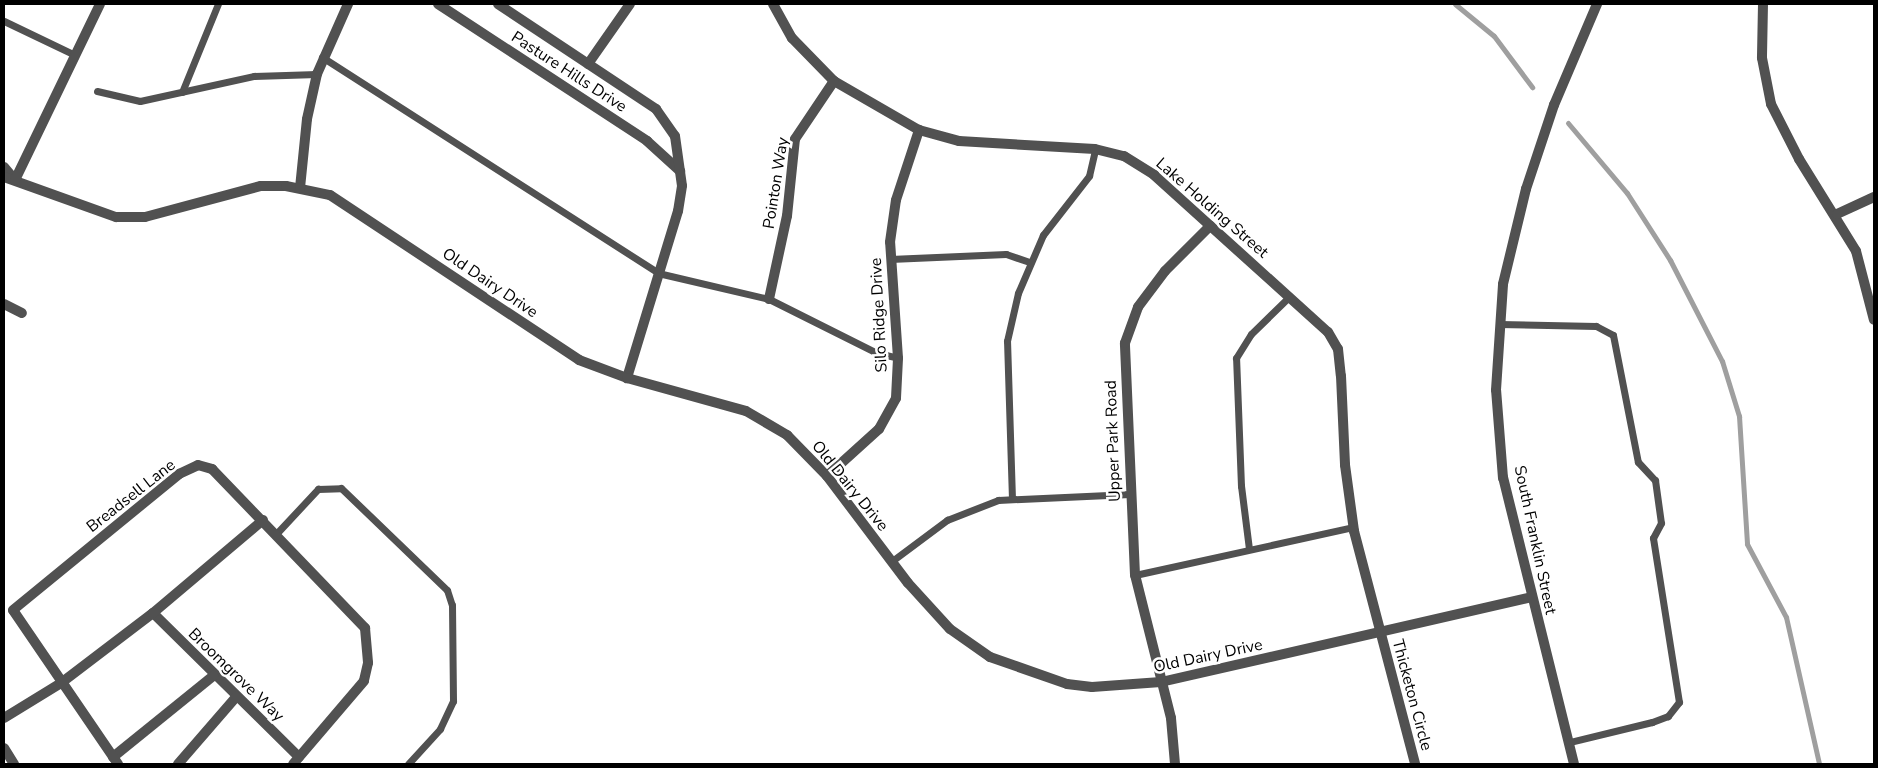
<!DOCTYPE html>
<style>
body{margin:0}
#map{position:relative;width:1878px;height:768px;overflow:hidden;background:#fff;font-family:"Nunito Sans",sans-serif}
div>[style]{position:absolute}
.stream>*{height:5px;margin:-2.5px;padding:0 2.5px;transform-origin:2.5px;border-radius:2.5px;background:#9f9f9f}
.service>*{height:7px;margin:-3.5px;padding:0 3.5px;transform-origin:3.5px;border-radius:3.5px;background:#515151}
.minor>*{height:10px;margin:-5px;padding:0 5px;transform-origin:5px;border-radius:5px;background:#515151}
span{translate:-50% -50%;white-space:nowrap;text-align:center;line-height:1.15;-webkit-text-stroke:5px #fff;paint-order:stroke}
.street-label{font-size:16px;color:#000}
.frame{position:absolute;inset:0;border:5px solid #000;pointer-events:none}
</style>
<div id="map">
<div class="stream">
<div style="left:1455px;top:4px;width:50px;rotate:39.4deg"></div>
<div style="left:1494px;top:36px;width:64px;rotate:53.3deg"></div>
<div style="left:1568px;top:123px;width:92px;rotate:49.9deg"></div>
<div style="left:1627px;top:193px;width:80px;rotate:57.3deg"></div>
<div style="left:1670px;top:260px;width:114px;rotate:62.8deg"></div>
<div style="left:1722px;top:361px;width:58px;rotate:72.8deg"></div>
<div style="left:1739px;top:416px;width:128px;rotate:86.4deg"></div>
<div style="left:1747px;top:544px;width:83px;rotate:61.9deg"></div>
<div style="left:1786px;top:617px;width:151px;rotate:77.3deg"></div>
</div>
<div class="service">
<div style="left:4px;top:21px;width:79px;rotate:25.6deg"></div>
<div style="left:322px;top:57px;width:399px;rotate:32.7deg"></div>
<div style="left:658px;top:273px;width:114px;rotate:13.2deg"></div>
<div style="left:769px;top:299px;width:121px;rotate:26.6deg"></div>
<div style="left:877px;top:353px;width:22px;rotate:13deg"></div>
<div style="left:97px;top:91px;width:44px;rotate:13.1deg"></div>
<div style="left:140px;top:101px;width:117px;rotate:-12.4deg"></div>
<div style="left:254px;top:76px;width:63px;rotate:-1.8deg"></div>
<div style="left:182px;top:92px;width:95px;rotate:-67.8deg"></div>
<div style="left:890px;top:259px;width:116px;rotate:-2.5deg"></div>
<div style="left:1006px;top:254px;width:24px;rotate:19deg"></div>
<div style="left:1499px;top:324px;width:97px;rotate:1.2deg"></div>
<div style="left:1596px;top:326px;width:19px;rotate:28deg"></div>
<div style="left:1613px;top:335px;width:129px;rotate:78.9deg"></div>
<div style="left:1638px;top:462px;width:25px;rotate:47deg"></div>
<div style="left:1655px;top:480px;width:43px;rotate:82.1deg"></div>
<div style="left:1661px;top:523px;width:17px;rotate:118deg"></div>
<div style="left:1653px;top:538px;width:166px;rotate:81deg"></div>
<div style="left:1679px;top:702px;width:18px;rotate:128deg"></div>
<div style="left:1668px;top:716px;width:17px;rotate:159deg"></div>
<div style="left:1652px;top:722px;width:84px;rotate:166.3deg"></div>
<div style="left:1012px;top:499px;width:158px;rotate:-91.8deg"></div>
<div style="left:1007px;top:341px;width:49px;rotate:-77.1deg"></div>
<div style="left:1018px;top:293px;width:63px;rotate:-66.7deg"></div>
<div style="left:1043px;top:235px;width:75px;rotate:-52.1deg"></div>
<div style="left:1089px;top:176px;width:28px;rotate:-77deg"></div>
<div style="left:276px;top:534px;width:62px;rotate:-47deg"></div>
<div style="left:318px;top:489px;width:23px;rotate:-2deg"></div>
<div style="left:341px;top:488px;width:147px;rotate:43.9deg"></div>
<div style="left:447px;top:590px;width:16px;rotate:72deg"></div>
<div style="left:452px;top:605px;width:96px;rotate:89.4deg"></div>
<div style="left:453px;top:701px;width:31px;rotate:115deg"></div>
<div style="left:440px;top:729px;width:47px;rotate:132.4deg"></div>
<div style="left:1249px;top:549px;width:64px;rotate:-97.2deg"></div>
<div style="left:1241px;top:486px;width:128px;rotate:-92.2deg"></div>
<div style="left:1236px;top:358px;width:28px;rotate:-58deg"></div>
<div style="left:1251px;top:334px;width:54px;rotate:-44.3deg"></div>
<div style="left:892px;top:561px;width:69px;rotate:-36.7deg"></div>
<div style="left:947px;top:520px;width:55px;rotate:-21.4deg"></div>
<div style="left:998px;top:500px;width:132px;rotate:-2.6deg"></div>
<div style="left:1135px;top:575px;width:224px;rotate:-12.4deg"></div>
</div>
<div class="minor">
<div style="left:438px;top:4px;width:250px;rotate:33.2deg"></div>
<div style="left:647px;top:141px;width:45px;rotate:42.3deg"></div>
<div style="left:498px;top:4px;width:190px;rotate:33.6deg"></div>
<div style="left:656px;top:109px;width:33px;rotate:55deg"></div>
<div style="left:675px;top:136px;width:50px;rotate:82deg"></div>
<div style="left:682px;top:186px;width:25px;rotate:99deg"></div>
<div style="left:678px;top:211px;width:175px;rotate:107deg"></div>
<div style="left:773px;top:4px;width:39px;rotate:61deg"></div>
<div style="left:792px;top:38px;width:60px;rotate:45.7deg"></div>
<div style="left:834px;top:81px;width:98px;rotate:30deg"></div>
<div style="left:919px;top:130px;width:41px;rotate:15.4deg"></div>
<div style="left:959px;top:141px;width:136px;rotate:3.4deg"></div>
<div style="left:1095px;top:149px;width:30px;rotate:14deg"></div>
<div style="left:1124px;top:156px;width:36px;rotate:32deg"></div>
<div style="left:1154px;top:175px;width:234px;rotate:42.1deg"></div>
<div style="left:1328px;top:332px;width:20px;rotate:60deg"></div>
<div style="left:1338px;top:349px;width:27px;rotate:84deg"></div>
<div style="left:1341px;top:376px;width:89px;rotate:87.4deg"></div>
<div style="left:1345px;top:465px;width:67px;rotate:82.2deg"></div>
<div style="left:1354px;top:531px;width:241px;rotate:75.3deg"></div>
<div style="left:1763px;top:4px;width:54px;rotate:91.1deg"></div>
<div style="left:1762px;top:58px;width:47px;rotate:78.9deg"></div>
<div style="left:1771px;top:104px;width:62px;rotate:63deg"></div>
<div style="left:1799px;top:159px;width:108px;rotate:58.2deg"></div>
<div style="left:1856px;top:251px;width:71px;rotate:75.4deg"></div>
<div style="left:588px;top:64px;width:73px;rotate:-55deg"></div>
<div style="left:4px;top:167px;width:17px;rotate:50deg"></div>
<div style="left:4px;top:177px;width:119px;rotate:19.7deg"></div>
<div style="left:116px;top:217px;width:29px"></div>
<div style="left:145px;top:217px;width:120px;rotate:-15deg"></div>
<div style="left:261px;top:186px;width:25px"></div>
<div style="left:286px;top:186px;width:45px;rotate:11.6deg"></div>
<div style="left:330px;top:195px;width:299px;rotate:33.5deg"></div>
<div style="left:579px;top:360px;width:51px;rotate:20.6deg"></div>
<div style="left:627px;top:378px;width:123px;rotate:15.5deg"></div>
<div style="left:746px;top:411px;width:48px;rotate:30.3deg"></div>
<div style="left:787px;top:435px;width:57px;rotate:45.7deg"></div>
<div style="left:827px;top:476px;width:134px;rotate:52.9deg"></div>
<div style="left:908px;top:583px;width:62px;rotate:47.6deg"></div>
<div style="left:950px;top:629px;width:49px;rotate:35deg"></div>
<div style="left:990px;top:657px;width:82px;rotate:19.3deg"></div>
<div style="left:1067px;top:684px;width:25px;rotate:7deg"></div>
<div style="left:1092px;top:687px;width:69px;rotate:-4.1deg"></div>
<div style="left:1161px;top:682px;width:380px;rotate:-12.9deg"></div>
<div style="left:15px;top:180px;width:195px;rotate:-64.2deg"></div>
<div style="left:300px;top:188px;width:69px;rotate:-84.2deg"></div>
<div style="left:307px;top:119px;width:46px;rotate:-77.5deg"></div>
<div style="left:317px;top:74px;width:77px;rotate:-66.1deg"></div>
<div style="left:1837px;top:214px;width:41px;rotate:-24.7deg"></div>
<div style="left:769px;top:299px;width:85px;rotate:-77.8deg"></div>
<div style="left:787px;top:216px;width:77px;rotate:-84.1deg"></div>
<div style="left:795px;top:139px;width:70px;rotate:-56.1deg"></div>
<div style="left:4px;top:304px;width:20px;rotate:27deg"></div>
<div style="left:827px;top:476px;width:70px;rotate:-42.1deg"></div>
<div style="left:879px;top:429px;width:35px;rotate:-61deg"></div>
<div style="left:896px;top:398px;width:40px;rotate:-87.1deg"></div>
<div style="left:898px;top:358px;width:116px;rotate:-93.9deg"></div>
<div style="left:890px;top:242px;width:42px;rotate:-81.9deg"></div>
<div style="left:896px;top:200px;width:74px;rotate:-71.8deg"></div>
<div style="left:153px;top:613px;width:205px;rotate:44.6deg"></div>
<div style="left:4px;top:718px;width:67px;rotate:-31.6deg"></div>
<div style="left:61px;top:683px;width:116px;rotate:-37.3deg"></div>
<div style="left:153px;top:613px;width:144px;rotate:-40.2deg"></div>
<div style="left:4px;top:748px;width:19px;rotate:58deg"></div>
<div style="left:113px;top:757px;width:129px;rotate:-39deg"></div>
<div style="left:118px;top:764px;width:186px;rotate:-124.3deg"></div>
<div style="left:13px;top:610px;width:215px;rotate:-39.3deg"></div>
<div style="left:179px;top:474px;width:21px;rotate:-25deg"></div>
<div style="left:198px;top:465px;width:15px;rotate:16deg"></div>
<div style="left:212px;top:469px;width:221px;rotate:46.1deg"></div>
<div style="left:365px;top:628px;width:35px;rotate:85deg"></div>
<div style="left:368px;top:663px;width:18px;rotate:103deg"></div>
<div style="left:364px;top:681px;width:109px;rotate:130.5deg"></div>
<div style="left:178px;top:764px;width:89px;rotate:-49.1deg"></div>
<div style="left:1175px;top:764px;width:46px;rotate:-95deg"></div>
<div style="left:1171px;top:718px;width:147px;rotate:-104.1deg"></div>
<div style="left:1135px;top:575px;width:232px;rotate:-92.5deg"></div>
<div style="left:1125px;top:343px;width:38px;rotate:-70deg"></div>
<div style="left:1138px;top:307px;width:45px;rotate:-53.1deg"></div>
<div style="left:1165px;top:271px;width:64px;rotate:-45deg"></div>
<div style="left:1574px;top:764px;width:295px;rotate:-103.9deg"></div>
<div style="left:1503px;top:478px;width:88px;rotate:-94.5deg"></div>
<div style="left:1496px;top:390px;width:106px;rotate:-86.2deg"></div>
<div style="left:1503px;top:284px;width:98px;rotate:-76.4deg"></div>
<div style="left:1526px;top:189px;width:89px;rotate:-71.6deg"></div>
<div style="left:1554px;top:105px;width:110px;rotate:-66.9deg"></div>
</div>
<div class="street-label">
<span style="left:569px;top:72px;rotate:33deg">Pasture Hills Drive</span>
<span style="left:776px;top:183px;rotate:-81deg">Pointon Way</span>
<span style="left:1212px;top:208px;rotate:41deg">Lake Holding Street</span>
<span style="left:490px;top:283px;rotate:34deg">Old Dairy Drive</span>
<span style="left:879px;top:315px;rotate:-93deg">Silo Ridge Drive</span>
<span style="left:1113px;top:441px;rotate:-92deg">Upper Park Road</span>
<span style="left:850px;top:486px;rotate:51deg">Old Dairy Drive</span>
<span style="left:131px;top:496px;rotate:-38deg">Breadsell Lane</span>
<span style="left:1535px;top:540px;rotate:78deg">South Franklin Street</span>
<span style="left:1208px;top:656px;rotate:-12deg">Old Dairy Drive</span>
<span style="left:236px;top:675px;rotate:44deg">Broomgrove Way</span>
<span style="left:1412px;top:695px;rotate:75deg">Thicketon Circle</span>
</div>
<div class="frame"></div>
</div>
